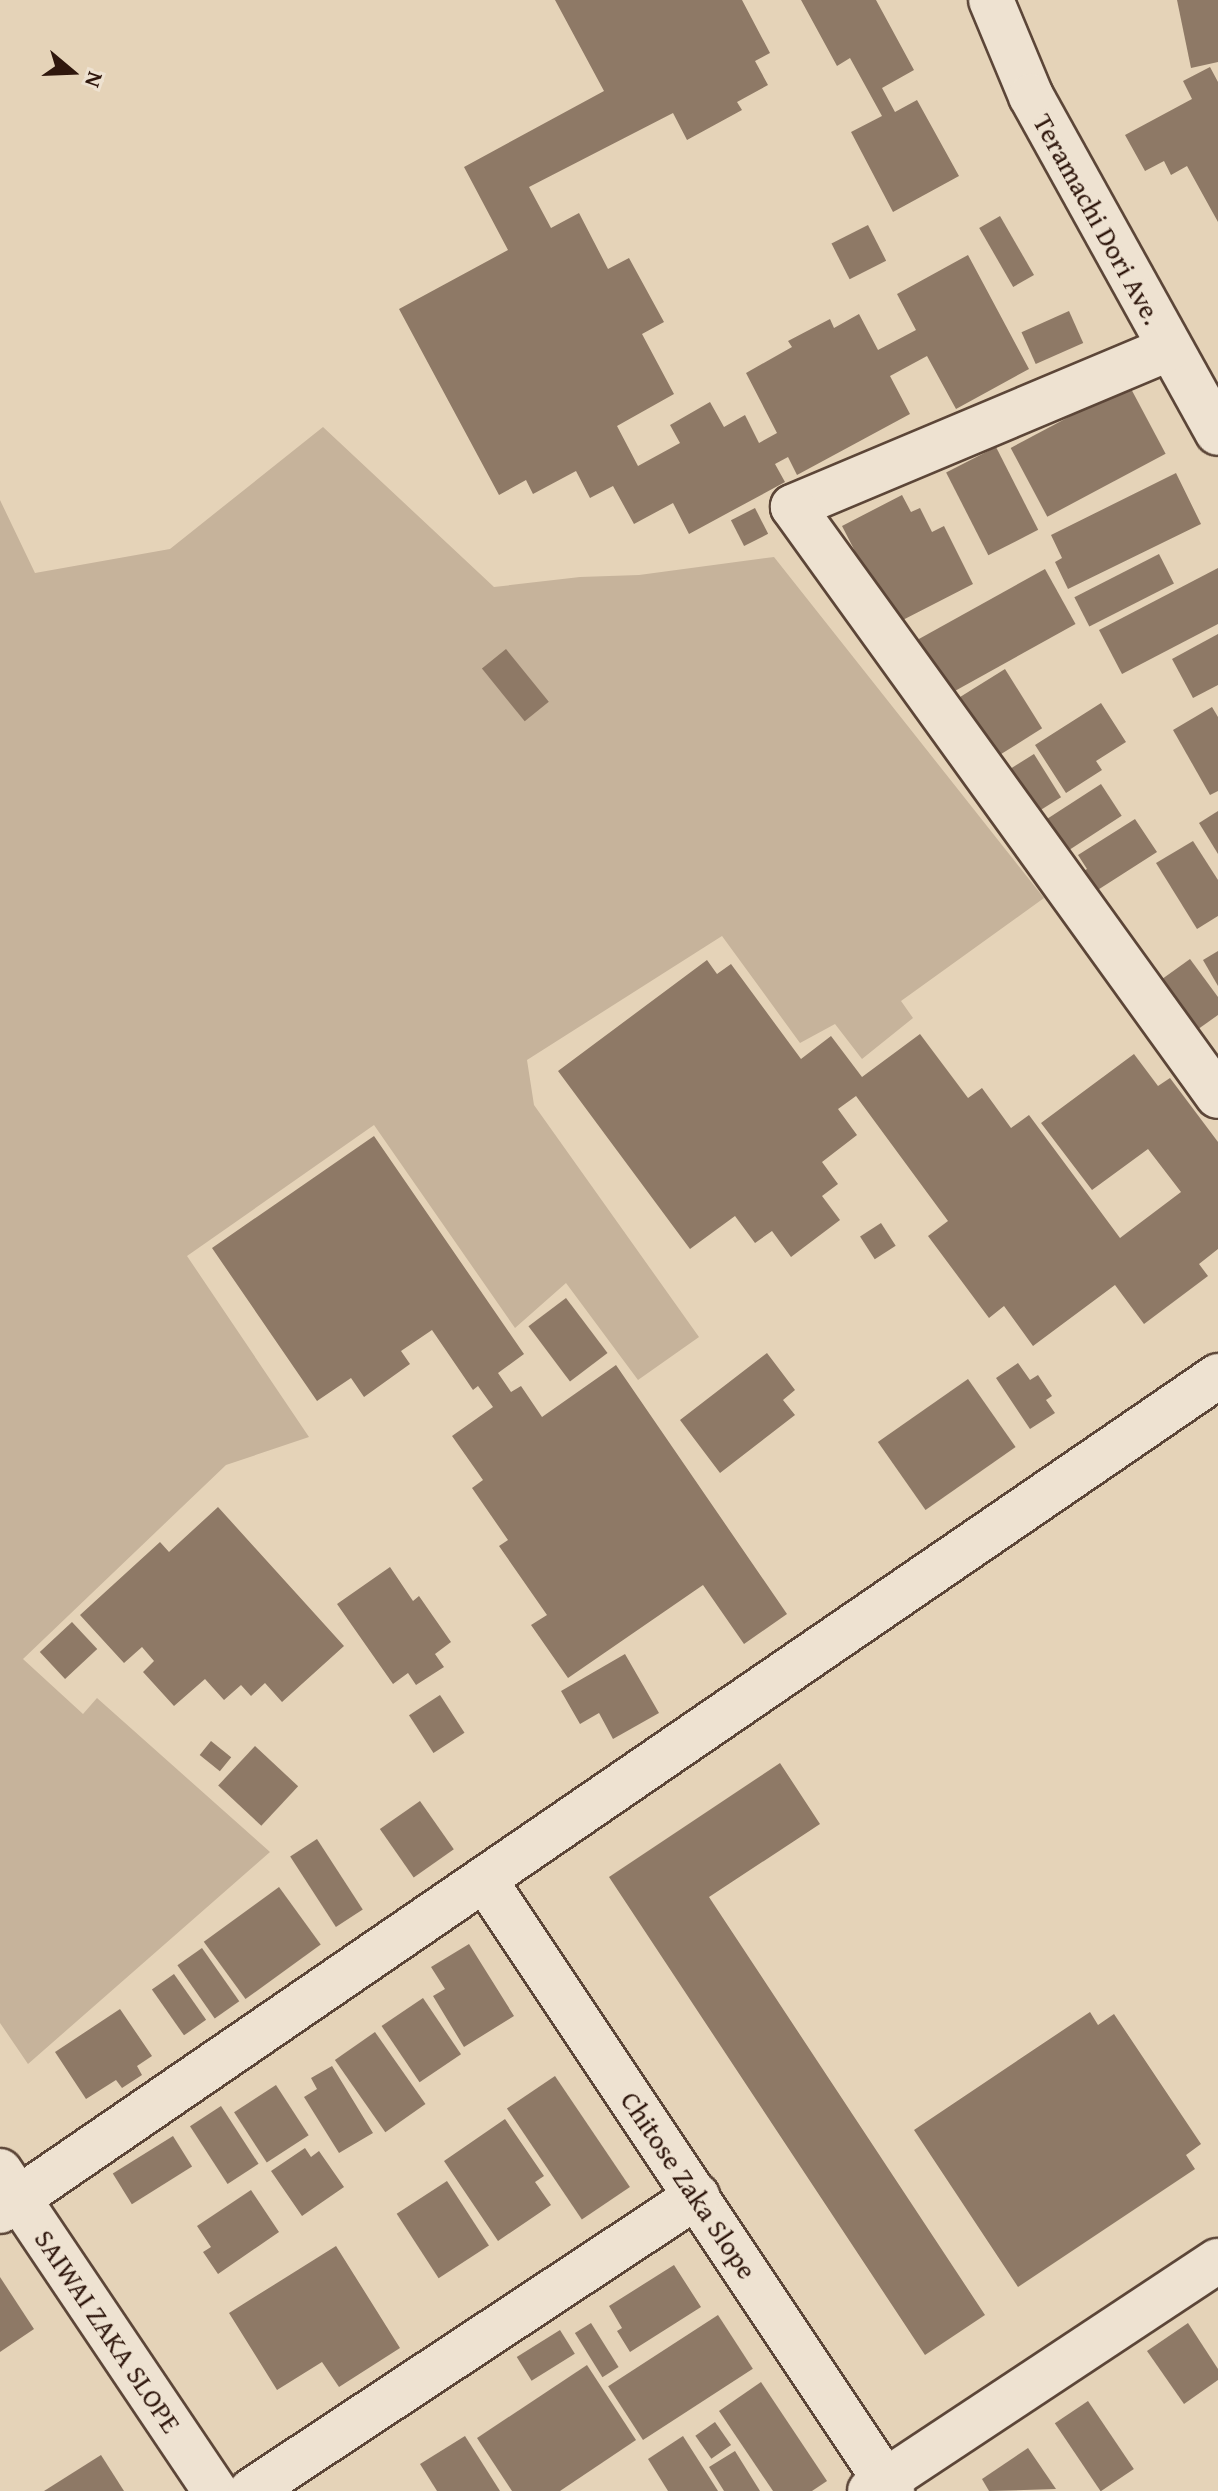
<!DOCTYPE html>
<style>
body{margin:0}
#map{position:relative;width:1218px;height:2491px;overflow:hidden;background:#e5d3b8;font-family:"Gentium Book Plus",serif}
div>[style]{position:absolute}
.green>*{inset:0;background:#c6b39b}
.building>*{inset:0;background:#8e7966;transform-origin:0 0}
.roads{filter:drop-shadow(2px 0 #5c4638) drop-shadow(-2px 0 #5c4638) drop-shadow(0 2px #5c4638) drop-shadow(0 -2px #5c4638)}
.minor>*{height:44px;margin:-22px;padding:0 22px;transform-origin:22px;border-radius:22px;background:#eee2d1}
span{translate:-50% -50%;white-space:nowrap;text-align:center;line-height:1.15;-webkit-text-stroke:7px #eee2d1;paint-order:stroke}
.street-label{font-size:28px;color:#2f170d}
.north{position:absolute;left:32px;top:32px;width:80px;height:80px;-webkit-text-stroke:6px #eee2d1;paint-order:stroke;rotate:109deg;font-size:22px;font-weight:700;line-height:32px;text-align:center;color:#2f170d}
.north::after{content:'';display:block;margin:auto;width:28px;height:36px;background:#2f170d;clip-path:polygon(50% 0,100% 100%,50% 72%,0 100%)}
</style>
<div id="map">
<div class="green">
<div style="clip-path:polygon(323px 427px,494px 587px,580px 577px,639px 575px,774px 557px,1044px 898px,901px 1001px,913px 1018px,862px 1059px,835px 1024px,800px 1043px,722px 936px,527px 1060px,534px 1105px,699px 1337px,638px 1380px,566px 1283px,515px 1328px,374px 1125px,187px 1256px,309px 1437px,226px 1465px,23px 1659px,83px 1714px,97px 1698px,270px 1852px,28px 2064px,0 2023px,0 500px,35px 573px,170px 549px)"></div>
</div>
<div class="building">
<div style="clip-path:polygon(555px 0,742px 0,770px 53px,755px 61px,768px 85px,737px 102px,742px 110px,687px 140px,673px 113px,529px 187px,551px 228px,579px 213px,608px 269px,629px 258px,664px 322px,642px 334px,674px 394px,617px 426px,638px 466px,680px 443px,670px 425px,710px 402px,724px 427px,745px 415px,759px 443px,777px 433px,746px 373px,792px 347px,788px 341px,830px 319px,834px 328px,859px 314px,878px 350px,916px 330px,897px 294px,968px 255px,1029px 369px,956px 409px,927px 356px,890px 376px,910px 414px,797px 475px,788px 457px,775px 464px,785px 482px,689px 534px,673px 503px,634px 524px,613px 486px,590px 498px,576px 471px,533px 494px,526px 480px,499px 495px,399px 309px,508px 250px,464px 167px,604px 91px)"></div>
<div style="clip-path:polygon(801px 0,876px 0,914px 70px,882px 88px,895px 112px,917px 100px,959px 176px,893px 212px,851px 132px,882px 116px,850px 58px,837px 66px)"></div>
<div style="clip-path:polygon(1177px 0,1218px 0,1218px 62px,1191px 68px)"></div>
<div style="clip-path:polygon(1210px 67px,1218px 82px,1218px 222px,1187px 166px,1171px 175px,1164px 161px,1145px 171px,1125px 135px,1192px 99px,1183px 81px)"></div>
<div style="left:1000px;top:216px;width:68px;height:24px;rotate:60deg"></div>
<div style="left:868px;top:225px;width:40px;height:41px;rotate:63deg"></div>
<div style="left:1069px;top:311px;width:35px;height:52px;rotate:66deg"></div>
<div style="left:1129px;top:385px;width:78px;height:134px;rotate:62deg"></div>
<div style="left:996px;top:447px;width:93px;height:56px;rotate:63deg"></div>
<div style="clip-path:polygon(1176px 473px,1201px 524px,1068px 589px,1055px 562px,1062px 558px,1051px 535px)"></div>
<div style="clip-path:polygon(902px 495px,911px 512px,920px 508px,932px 532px,944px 526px,973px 584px,893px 625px,842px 526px)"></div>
<div style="left:755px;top:508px;width:29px;height:27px;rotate:63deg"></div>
<div style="left:1159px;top:554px;width:33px;height:95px;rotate:63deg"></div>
<div style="clip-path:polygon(1218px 568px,1218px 624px,1122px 674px,1099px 630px)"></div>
<div style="left:1045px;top:569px;width:63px;height:156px;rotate:61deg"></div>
<div style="clip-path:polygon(1218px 634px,1218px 685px,1193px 698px,1172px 659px)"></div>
<div style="left:506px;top:649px;width:68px;height:31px;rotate:51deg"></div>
<div style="left:1005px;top:669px;width:70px;height:61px;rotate:58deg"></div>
<div style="clip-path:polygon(1101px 703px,1126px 742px,1096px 761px,1102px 770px,1066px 793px,1035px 745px)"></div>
<div style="clip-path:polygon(1212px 707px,1218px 717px,1218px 791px,1210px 795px,1173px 730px)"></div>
<div style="left:1034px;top:754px;width:51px;height:40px;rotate:58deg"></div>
<div style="left:1101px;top:784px;width:38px;height:70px;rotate:57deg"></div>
<div style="clip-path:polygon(1218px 811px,1218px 854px,1199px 823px)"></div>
<div style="clip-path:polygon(1135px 819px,1157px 852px,1093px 893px,1080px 873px,1087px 869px,1078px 855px)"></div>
<div style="clip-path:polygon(1193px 841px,1218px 880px,1218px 916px,1197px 929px,1156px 863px)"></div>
<div style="clip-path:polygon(1218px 951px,1218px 986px,1203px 960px)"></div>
<div style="clip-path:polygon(1190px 959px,1218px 997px,1218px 1015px,1187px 1037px,1151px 987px)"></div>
<div style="clip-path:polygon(707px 960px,717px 974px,731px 964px,801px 1059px,831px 1036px,862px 1077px,920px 1034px,968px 1098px,982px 1088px,1011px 1128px,1029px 1115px,1120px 1238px,1181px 1192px,1148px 1149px,1092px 1190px,1041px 1123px,1134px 1054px,1158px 1086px,1170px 1078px,1218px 1142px,1218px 1249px,1199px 1264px,1208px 1276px,1144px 1324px,1115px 1285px,1033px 1346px,1004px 1306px,989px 1318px,928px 1236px,948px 1221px,856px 1096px,838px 1109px,857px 1135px,822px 1162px,838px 1184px,822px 1196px,840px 1220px,791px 1257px,772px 1231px,755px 1243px,735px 1216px,690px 1249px,558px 1071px)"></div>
<div style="clip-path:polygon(374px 1136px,524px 1354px,498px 1373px,511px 1392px,521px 1386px,542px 1417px,616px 1365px,787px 1614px,744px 1644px,703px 1585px,568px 1678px,531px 1625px,547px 1615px,499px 1546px,508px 1540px,472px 1488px,483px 1480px,452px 1436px,493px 1407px,478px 1386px,473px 1390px,432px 1330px,401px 1351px,410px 1364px,364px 1397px,351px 1378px,317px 1401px,212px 1248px)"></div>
<div style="left:881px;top:1223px;width:27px;height:25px;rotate:57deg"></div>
<div style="left:566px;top:1298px;width:69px;height:47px;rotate:53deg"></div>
<div style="clip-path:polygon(767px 1353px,795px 1390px,783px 1400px,795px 1415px,720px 1473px,680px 1420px)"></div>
<div style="clip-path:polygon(1018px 1363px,1030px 1380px,1038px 1375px,1052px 1396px,1046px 1400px,1055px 1413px,1030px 1429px,996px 1378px)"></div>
<div style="left:968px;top:1379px;width:83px;height:110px;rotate:55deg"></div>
<div style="clip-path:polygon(218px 1507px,344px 1646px,282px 1702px,265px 1683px,251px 1696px,241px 1685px,224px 1700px,205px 1679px,174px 1706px,143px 1672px,154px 1661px,142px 1647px,124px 1663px,80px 1615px,160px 1542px,169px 1552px)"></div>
<div style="clip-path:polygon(390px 1567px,413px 1601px,419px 1596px,451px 1642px,435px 1654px,444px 1667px,416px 1685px,408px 1673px,393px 1684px,337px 1604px)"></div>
<div style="left:72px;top:1622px;width:37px;height:44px;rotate:47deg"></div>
<div style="clip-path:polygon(625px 1654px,659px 1713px,613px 1739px,599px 1713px,580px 1724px,561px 1691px)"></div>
<div style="left:440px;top:1695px;width:45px;height:37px;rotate:57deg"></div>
<div style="left:211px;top:1741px;width:26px;height:18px;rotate:39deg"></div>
<div style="left:255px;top:1746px;width:59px;height:54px;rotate:43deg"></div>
<div style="clip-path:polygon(780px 1763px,820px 1824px,709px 1897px,985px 2315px,925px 2355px,609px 1877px)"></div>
<div style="left:420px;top:1801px;width:59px;height:49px;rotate:55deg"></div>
<div style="left:317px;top:1839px;width:84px;height:32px;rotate:57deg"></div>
<div style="left:279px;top:1887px;width:71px;height:93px;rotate:54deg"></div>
<div style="clip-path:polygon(469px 1944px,514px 2016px,464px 2047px,433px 1996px,445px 1989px,431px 1967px)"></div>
<div style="left:202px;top:1948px;width:65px;height:30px;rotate:55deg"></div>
<div style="left:174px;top:1974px;width:56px;height:27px;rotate:55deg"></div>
<div style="left:423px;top:1998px;width:68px;height:50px;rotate:56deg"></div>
<div style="clip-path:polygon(120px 2009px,152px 2056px,137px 2066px,142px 2075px,122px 2088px,116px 2080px,86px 2099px,55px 2052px)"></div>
<div style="clip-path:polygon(1090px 2012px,1098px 2025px,1114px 2014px,1201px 2144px,1186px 2155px,1195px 2169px,1018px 2287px,914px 2130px)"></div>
<div style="left:375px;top:2032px;width:88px;height:49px;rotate:55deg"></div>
<div style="clip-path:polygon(332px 2066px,373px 2133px,339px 2153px,304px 2097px,317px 2089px,311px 2078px)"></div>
<div style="left:555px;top:2076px;width:134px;height:58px;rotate:56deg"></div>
<div style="left:276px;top:2085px;width:60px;height:50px;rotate:57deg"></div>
<div style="left:221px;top:2106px;width:69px;height:37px;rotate:57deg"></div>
<div style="clip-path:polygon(505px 2119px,544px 2176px,535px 2182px,551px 2205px,498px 2241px,444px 2161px)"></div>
<div style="left:173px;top:2136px;width:36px;height:71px;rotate:58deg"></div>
<div style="clip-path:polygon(305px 2148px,311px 2157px,319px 2151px,344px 2187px,302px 2216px,271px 2171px)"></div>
<div style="left:447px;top:2181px;width:77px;height:60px;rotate:57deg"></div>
<div style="clip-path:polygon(251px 2190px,279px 2232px,218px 2274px,203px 2252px,211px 2247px,197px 2226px)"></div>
<div style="clip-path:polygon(336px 2246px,400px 2348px,339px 2387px,322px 2362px,277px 2390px,229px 2313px)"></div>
<div style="clip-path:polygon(674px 2265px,701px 2307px,630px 2352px,617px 2331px,622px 2328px,609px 2306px)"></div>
<div style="clip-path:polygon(0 2277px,34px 2329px,0 2352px)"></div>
<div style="left:718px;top:2315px;width:64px;height:131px;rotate:57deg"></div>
<div style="left:591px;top:2323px;width:52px;height:19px;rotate:58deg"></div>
<div style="clip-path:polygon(1188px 2323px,1218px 2369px,1218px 2380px,1184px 2404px,1147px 2351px)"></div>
<div style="left:560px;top:2330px;width:28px;height:51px;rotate:58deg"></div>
<div style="clip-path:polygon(587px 2365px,636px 2440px,560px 2491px,512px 2491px,477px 2438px)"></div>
<div style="clip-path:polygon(761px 2382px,827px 2481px,812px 2491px,773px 2491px,719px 2411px)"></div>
<div style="left:1088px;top:2401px;width:82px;height:40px;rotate:56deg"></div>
<div style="left:715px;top:2422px;width:28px;height:24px;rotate:55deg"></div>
<div style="clip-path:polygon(465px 2436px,500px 2491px,437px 2491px,420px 2464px)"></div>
<div style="clip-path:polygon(683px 2436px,718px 2491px,668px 2491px,648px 2459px)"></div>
<div style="clip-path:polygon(1028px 2448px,1056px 2489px,989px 2491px,982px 2479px)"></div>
<div style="clip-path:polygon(735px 2451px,760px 2491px,724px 2491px,709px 2467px)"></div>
<div style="clip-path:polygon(101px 2455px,124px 2491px,44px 2491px)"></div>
</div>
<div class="roads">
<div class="minor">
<div style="left:991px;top:0;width:104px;rotate:67.4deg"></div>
<div style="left:1031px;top:96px;width:385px;rotate:61deg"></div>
<div style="left:1168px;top:349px;width:407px;rotate:157.2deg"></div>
<div style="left:793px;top:507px;width:726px;rotate:54.19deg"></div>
<div style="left:484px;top:1879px;width:736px;rotate:56.31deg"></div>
<div style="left:0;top:2171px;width:386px;rotate:56.1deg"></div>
<div style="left:0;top:2211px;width:1477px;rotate:-34.43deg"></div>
<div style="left:251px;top:2491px;width:535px;rotate:-33.48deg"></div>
<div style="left:870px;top:2491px;width:417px;rotate:-33.5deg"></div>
</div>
</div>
<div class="street-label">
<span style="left:1098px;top:219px;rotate:61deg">Teramachi Dori Ave.</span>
<span style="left:689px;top:2185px;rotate:56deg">Chitose Zaka Slope</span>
<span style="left:108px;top:2331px;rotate:56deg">SAIWAI ZAKA SLOPE</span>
</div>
<div class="north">N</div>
</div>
